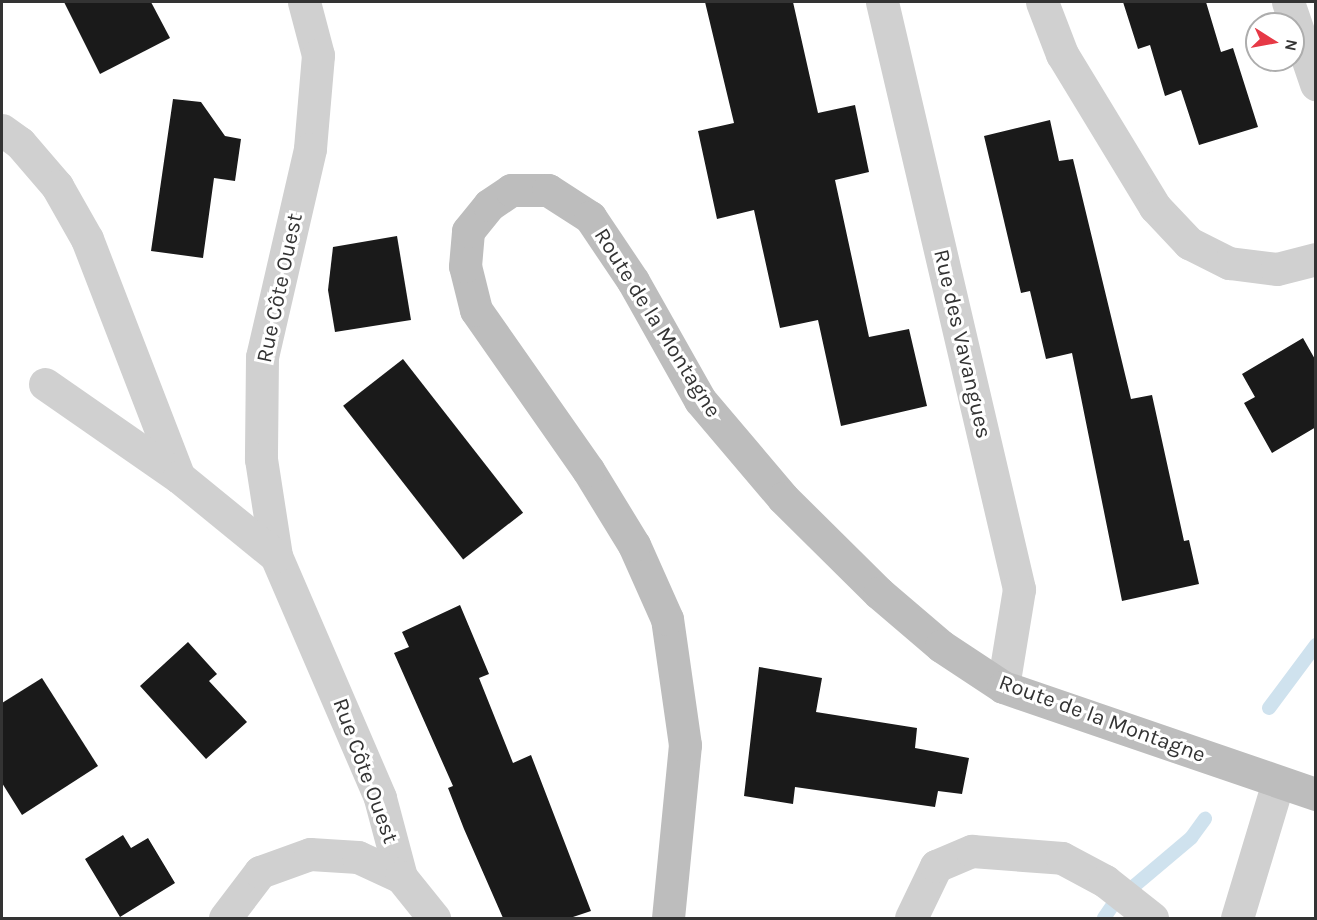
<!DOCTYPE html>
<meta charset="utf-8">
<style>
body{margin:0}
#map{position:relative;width:1317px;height:920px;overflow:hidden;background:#fff;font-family:Karla,sans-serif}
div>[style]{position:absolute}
.stream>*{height:14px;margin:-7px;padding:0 7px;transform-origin:7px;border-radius:7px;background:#cfe2ee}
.building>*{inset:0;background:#1a1a1a;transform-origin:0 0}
.minor>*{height:33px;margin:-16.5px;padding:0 16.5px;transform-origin:16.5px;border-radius:16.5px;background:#d0d0d0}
.secondary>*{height:33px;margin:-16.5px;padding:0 16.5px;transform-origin:16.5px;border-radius:16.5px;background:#bdbdbd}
span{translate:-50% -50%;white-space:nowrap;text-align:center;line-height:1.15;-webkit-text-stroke:6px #fff;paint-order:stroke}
.street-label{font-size:22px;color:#333}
.frame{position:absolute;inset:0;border:3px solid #333;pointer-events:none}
.north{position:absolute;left:1245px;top:12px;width:60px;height:60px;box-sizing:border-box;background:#fff;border:2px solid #adadad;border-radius:50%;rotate:101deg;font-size:16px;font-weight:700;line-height:24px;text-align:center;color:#333}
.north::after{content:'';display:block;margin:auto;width:21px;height:27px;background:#e63946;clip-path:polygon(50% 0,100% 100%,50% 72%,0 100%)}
</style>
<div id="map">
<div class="stream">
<div style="left:1269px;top:708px;width:79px;rotate:-53.3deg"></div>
<div style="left:1104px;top:918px;width:18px;rotate:-56deg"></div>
<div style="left:1114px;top:903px;width:101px;rotate:-40.2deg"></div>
<div style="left:1191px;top:838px;width:24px;rotate:-54deg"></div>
</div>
<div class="building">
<div style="clip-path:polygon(64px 2px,151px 2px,170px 38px,100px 74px)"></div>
<div style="clip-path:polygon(705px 2px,793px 2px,818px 113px,855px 105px,869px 172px,835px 180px,869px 337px,909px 329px,927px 406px,841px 426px,818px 320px,780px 328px,754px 210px,717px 219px,698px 131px,734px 123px)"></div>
<div style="clip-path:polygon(1123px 2px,1206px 2px,1221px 52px,1233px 48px,1258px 127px,1199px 145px,1181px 90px,1165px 96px,1150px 45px,1138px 49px)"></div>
<div style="clip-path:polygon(173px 99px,201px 102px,225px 136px,241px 139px,235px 181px,214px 178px,203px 258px,151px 251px)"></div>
<div style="clip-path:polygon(1050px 120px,1059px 161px,1073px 159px,1131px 399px,1152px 395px,1184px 541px,1189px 540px,1199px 584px,1122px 601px,1072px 353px,1046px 359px,1030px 291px,1021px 293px,984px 136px)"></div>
<div style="clip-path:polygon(397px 236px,411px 320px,335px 332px,328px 290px,333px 247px)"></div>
<div style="clip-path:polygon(1303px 338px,1316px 361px,1316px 427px,1272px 453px,1244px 403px,1255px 397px,1242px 374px)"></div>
<div style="left:403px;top:359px;width:195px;height:76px;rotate:52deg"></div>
<div style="clip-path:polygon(460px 605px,489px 674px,479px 678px,513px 763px,531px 755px,591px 911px,570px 918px,503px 918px,464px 829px,448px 788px,453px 786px,394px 653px,409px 647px,402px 632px)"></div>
<div style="clip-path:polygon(188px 642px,217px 674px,209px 681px,247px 722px,206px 759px,140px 686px)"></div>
<div style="clip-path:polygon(759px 667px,822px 678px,816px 712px,917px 728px,915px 748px,969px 758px,962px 794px,938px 791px,935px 807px,795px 787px,793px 804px,744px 796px)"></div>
<div style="clip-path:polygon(42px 678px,98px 766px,22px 815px,2px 783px,2px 703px)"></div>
<div style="clip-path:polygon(123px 835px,131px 848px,148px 838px,175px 883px,120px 917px,85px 859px)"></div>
</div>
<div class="minor">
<div style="left:304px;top:2px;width:55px;rotate:75.2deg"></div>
<div style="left:318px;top:55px;width:94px;rotate:94.9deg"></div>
<div style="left:310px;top:149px;width:213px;rotate:103deg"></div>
<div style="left:262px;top:357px;width:102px;rotate:90.6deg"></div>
<div style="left:261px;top:459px;width:98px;rotate:81.2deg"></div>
<div style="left:276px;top:556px;width:263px;rotate:66.7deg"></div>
<div style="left:380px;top:798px;width:82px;rotate:75.1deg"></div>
<div style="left:882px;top:2px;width:603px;rotate:76.86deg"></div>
<div style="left:1019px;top:589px;width:99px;rotate:99.3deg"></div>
<div style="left:1042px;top:2px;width:56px;rotate:69deg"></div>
<div style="left:1062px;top:54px;width:179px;rotate:58.7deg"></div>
<div style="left:1155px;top:207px;width:50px;rotate:46.6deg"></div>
<div style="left:1189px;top:243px;width:45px;rotate:26.6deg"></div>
<div style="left:1229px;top:263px;width:48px;rotate:7.1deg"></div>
<div style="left:1277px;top:269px;width:40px;rotate:-14.4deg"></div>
<div style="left:1288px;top:2px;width:87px;rotate:71.1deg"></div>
<div style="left:2px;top:130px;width:22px;rotate:36deg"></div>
<div style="left:20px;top:143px;width:57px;rotate:49.3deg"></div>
<div style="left:57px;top:186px;width:61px;rotate:60.5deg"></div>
<div style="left:87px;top:239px;width:255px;rotate:68.9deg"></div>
<div style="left:45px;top:384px;width:163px;rotate:34.8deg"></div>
<div style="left:179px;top:477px;width:125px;rotate:39.2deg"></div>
<div style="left:225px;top:918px;width:58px;rotate:-52.7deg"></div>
<div style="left:260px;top:872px;width:53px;rotate:-19.8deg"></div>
<div style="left:310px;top:854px;width:48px;rotate:3.6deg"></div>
<div style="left:358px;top:857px;width:47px;rotate:24.9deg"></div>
<div style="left:401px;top:877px;width:53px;rotate:51.2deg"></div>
<div style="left:911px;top:918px;width:58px;rotate:-64.3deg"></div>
<div style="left:936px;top:866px;width:39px;rotate:-23deg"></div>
<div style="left:972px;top:851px;width:90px;rotate:4.4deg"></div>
<div style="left:1062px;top:858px;width:49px;rotate:28.1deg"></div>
<div style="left:1105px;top:881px;width:60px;rotate:38.2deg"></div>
<div style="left:1237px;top:918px;width:142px;rotate:-73.2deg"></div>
</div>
<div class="secondary">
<div style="left:668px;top:918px;width:174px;rotate:-84.4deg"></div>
<div style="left:685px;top:745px;width:127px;rotate:-98.1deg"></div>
<div style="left:667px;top:619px;width:81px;rotate:-114deg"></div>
<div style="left:634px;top:545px;width:88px;rotate:-121.5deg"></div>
<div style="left:588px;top:470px;width:195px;rotate:-125deg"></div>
<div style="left:476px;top:310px;width:45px;rotate:-104deg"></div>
<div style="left:465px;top:266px;width:35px;rotate:-85deg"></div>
<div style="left:468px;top:231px;width:33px;rotate:-51deg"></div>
<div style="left:489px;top:205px;width:27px;rotate:-34deg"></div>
<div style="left:511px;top:190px;width:37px"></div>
<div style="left:548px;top:190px;width:50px;rotate:32.7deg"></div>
<div style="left:590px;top:217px;width:77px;rotate:56.1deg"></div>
<div style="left:633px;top:281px;width:137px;rotate:60.6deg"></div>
<div style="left:700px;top:400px;width:128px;rotate:49.7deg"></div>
<div style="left:783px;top:498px;width:135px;rotate:44.7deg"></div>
<div style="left:879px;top:593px;width:82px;rotate:40.5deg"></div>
<div style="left:941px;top:646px;width:74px;rotate:33.5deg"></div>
<div style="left:1003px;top:687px;width:331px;rotate:18.9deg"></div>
</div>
<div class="street-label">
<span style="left:280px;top:288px;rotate:-78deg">Rue Côte Ouest</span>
<span style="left:657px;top:323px;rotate:58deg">Route de la Montagne</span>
<span style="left:962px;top:344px;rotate:77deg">Rue des Vavangues</span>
<span style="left:1102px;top:719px;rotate:20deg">Route de la Montagne</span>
<span style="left:365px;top:771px;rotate:70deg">Rue Côte Ouest</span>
</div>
<div class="frame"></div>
<div class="north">N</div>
</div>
